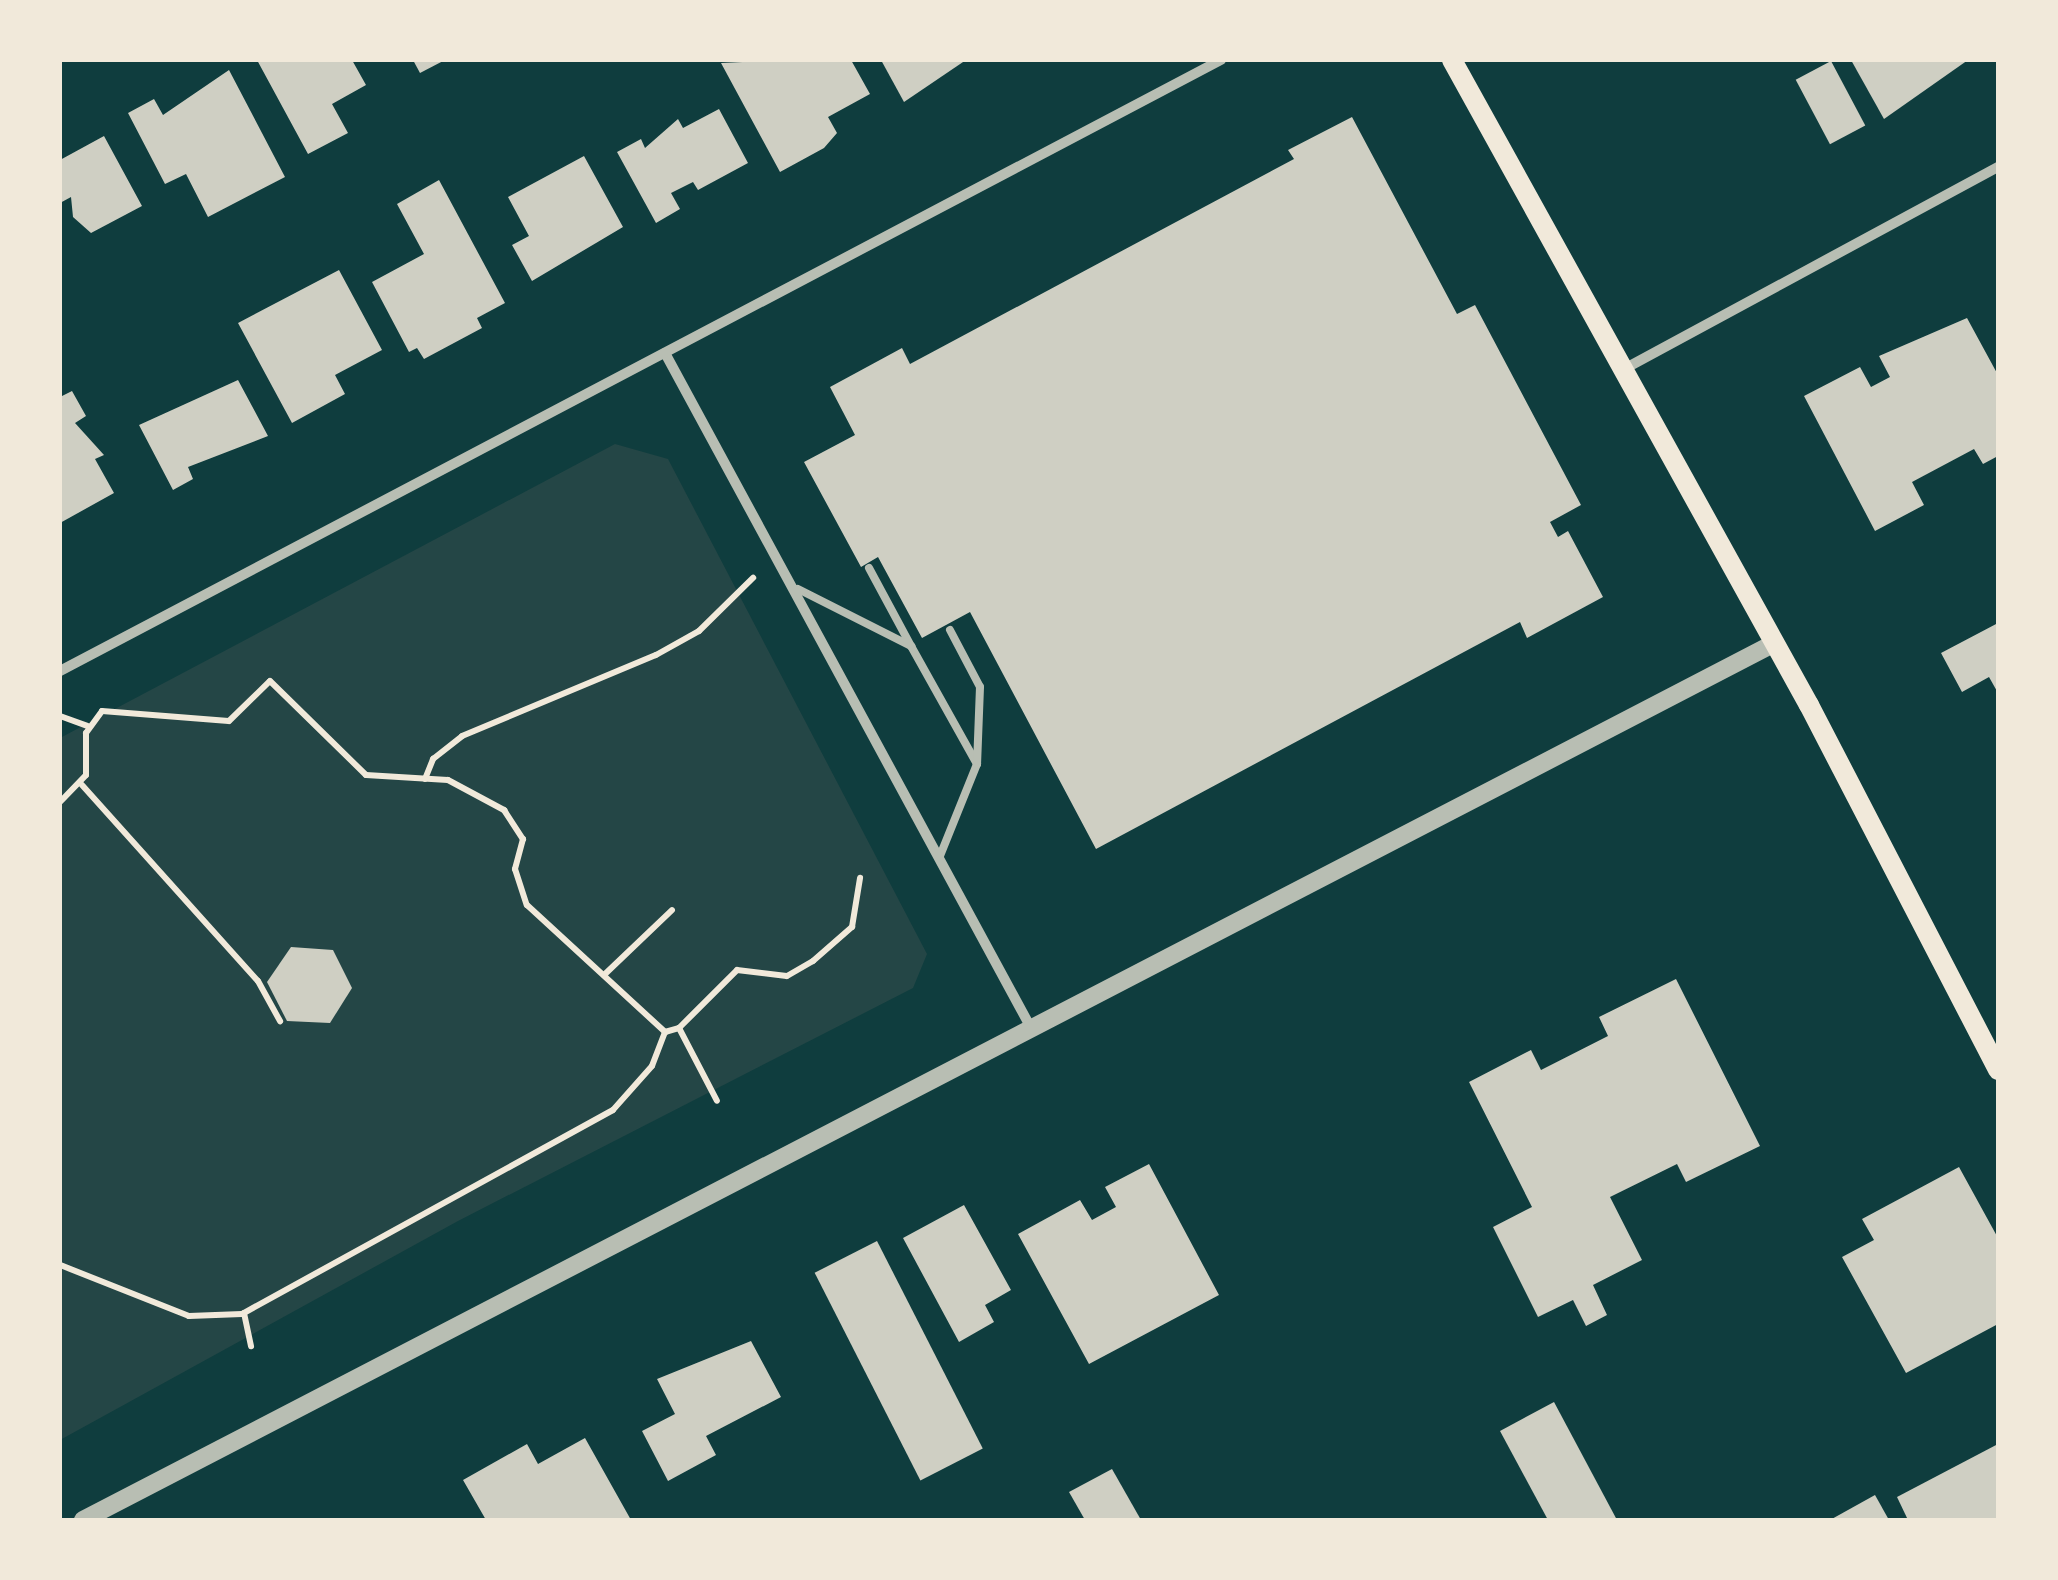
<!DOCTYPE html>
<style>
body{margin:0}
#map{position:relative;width:2058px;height:1580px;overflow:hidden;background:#0f3d3e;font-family:"DejaVu Sans",sans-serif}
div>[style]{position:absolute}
.green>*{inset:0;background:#244646}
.building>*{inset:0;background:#cfcfc3;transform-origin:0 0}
.path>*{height:6px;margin:-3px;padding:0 3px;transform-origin:3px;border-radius:3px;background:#f1e9da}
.service>*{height:8px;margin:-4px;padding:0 4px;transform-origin:4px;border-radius:4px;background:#b8beb3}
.minor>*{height:10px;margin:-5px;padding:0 5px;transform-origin:5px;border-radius:5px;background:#b8beb3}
.tertiary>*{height:18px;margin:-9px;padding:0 9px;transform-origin:9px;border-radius:9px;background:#b8beb3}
.secondary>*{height:20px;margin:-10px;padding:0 10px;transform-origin:10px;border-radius:10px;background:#f1e9da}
span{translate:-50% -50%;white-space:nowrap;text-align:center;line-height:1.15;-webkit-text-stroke:9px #f1e9da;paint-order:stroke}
.frame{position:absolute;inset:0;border:62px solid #f1e9da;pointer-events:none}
</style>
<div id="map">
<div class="green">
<div style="clip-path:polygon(615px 444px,668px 459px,927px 954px,913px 988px,458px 1221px,60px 1440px,60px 738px)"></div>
</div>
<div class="building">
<div style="clip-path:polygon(257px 60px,352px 60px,366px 85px,332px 104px,348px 133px,308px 154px)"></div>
<div style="clip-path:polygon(413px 60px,445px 60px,420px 73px)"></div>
<div style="clip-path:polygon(783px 60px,851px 60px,870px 94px,828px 117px,837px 133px,824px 148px,780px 172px,721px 63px)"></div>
<div style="clip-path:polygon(881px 60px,966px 60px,904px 102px)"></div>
<div style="clip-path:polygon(1851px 60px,1968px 60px,1884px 119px)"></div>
<div style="left:1831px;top:61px;width:73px;height:40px;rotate:62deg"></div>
<div style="clip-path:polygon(229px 70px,285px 177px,208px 217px,186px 174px,165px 184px,128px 113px,154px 99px,163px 115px)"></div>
<div style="clip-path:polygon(719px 109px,748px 163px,698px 190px,693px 182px,671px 193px,680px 209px,656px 223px,617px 152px,641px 139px,645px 148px,678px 119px,683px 128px)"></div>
<div style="clip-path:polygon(1352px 117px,1457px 314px,1475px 305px,1581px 505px,1550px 522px,1558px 537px,1568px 531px,1603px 597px,1527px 638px,1520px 622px,1096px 849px,970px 612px,922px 638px,878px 557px,861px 567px,804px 462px,855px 435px,830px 387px,902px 348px,910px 364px,1294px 159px,1288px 150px)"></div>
<div style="clip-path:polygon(104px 136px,142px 206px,91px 233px,73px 217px,71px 197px,60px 203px,60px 160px)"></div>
<div style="clip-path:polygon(584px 156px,623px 227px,532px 281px,512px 245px,529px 236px,508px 197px)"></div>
<div style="clip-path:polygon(439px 180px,505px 303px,477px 318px,482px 328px,424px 359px,417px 348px,409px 352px,372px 282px,424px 254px,397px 204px)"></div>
<div style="clip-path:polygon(339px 270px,382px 350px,335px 375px,345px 394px,292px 423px,238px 323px)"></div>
<div style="clip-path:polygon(1967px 318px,1998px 375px,1998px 456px,1983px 464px,1974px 449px,1912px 482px,1924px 505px,1875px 531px,1804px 396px,1860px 367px,1871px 387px,1890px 377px,1879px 356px)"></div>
<div style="clip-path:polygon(238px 380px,268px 436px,188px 467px,193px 479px,173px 490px,139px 425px)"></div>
<div style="clip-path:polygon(72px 391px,86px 416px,75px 423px,104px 455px,95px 459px,114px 493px,60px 523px,60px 397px)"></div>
<div style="clip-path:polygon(1998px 623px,1998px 693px,1989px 677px,1962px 692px,1941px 653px)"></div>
<div style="clip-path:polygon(291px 947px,333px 950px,352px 988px,330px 1023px,287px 1021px,267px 982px)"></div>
<div style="clip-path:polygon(1676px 979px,1760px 1146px,1686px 1182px,1677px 1164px,1610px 1197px,1642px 1260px,1593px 1285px,1607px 1315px,1586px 1326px,1573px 1300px,1538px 1317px,1493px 1227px,1532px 1207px,1469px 1082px,1531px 1050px,1541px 1070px,1608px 1036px,1599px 1017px)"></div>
<div style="clip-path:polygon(1149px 1164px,1219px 1295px,1089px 1364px,1018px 1234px,1080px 1200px,1092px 1220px,1116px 1207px,1105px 1187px)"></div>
<div style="clip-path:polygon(1959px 1167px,1998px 1238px,1998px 1324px,1906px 1373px,1842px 1257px,1874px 1240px,1862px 1219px)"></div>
<div style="clip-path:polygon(964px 1205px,1011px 1290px,985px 1305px,994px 1322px,959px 1342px,903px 1238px)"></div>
<div style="left:877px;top:1241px;width:233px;height:70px;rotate:63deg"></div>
<div style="clip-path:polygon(751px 1341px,781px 1397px,706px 1436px,716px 1455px,668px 1481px,642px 1431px,675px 1414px,657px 1379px)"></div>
<div style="clip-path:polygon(1554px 1402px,1617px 1520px,1548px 1520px,1500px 1431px)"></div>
<div style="clip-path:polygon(585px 1438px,631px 1520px,486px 1520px,463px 1480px,527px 1444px,538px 1464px)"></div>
<div style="clip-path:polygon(1998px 1444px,1998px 1520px,1908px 1520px,1897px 1497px)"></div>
<div style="clip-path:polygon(1112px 1469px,1141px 1520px,1085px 1520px,1069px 1492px)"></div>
<div style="clip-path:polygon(1875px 1495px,1889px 1520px,1830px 1520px)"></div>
</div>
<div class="path">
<div style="left:60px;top:716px;width:29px;rotate:20deg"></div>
<div style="left:425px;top:779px;width:22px;rotate:-68deg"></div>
<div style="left:433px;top:759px;width:37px;rotate:-38deg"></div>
<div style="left:462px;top:736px;width:210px;rotate:-22.7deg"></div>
<div style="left:656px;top:655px;width:49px;rotate:-29.2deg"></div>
<div style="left:699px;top:631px;width:76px;rotate:-44.5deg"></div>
<div style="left:82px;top:785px;width:263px;rotate:48.1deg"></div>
<div style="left:258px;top:981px;width:46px;rotate:61.2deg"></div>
<div style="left:60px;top:802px;width:37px;rotate:-46deg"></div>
<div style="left:86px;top:775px;width:42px;rotate:-90deg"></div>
<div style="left:86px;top:733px;width:27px;rotate:-54deg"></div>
<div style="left:102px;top:711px;width:127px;rotate:4.5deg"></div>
<div style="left:229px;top:721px;width:57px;rotate:-44.3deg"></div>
<div style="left:270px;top:681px;width:134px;rotate:44.4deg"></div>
<div style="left:366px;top:775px;width:82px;rotate:3.5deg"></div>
<div style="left:448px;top:780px;width:64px;rotate:28.2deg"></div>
<div style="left:504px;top:810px;width:35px;rotate:57deg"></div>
<div style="left:523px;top:839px;width:31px;rotate:105deg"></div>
<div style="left:515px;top:869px;width:38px;rotate:72deg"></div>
<div style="left:527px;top:905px;width:188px;rotate:42.6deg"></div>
<div style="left:665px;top:1032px;width:36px;rotate:111deg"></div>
<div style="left:652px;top:1066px;width:59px;rotate:131.6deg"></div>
<div style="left:613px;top:1110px;width:423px;rotate:151.2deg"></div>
<div style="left:242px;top:1314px;width:53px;rotate:177.8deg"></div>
<div style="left:189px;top:1316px;width:139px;rotate:-158.4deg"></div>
<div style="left:604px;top:975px;width:94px;rotate:-43.7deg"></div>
<div style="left:679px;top:1028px;width:82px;rotate:-45deg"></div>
<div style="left:737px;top:970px;width:50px;rotate:6.8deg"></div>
<div style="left:787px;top:976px;width:30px;rotate:-30deg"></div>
<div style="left:813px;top:961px;width:52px;rotate:-41.1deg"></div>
<div style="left:852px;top:927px;width:50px;rotate:-80.7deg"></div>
<div style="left:665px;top:1032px;width:15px;rotate:-16deg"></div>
<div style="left:679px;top:1028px;width:82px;rotate:62.5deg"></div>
<div style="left:244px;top:1313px;width:34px;rotate:78deg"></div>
</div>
<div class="service">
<div style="left:869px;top:568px;width:89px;rotate:61.7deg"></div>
<div style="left:798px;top:589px;width:127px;rotate:26.8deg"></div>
<div style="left:911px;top:646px;width:135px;rotate:60.8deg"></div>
<div style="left:977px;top:764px;width:99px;rotate:111.9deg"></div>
<div style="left:950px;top:630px;width:64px;rotate:62.2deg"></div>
<div style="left:980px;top:687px;width:77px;rotate:92.2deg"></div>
</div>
<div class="minor">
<div style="left:665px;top:353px;width:766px;rotate:61.53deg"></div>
<div style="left:1626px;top:368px;width:423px;rotate:-28.4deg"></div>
<div style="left:60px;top:671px;width:1312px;rotate:-27.76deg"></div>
</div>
<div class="tertiary">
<div style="left:83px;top:1520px;width:1906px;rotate:-27.4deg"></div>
</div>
<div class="secondary">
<div style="left:1452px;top:60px;width:737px;rotate:61.04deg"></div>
<div style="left:1809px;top:705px;width:411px;rotate:62.6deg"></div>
</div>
<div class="frame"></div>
</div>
